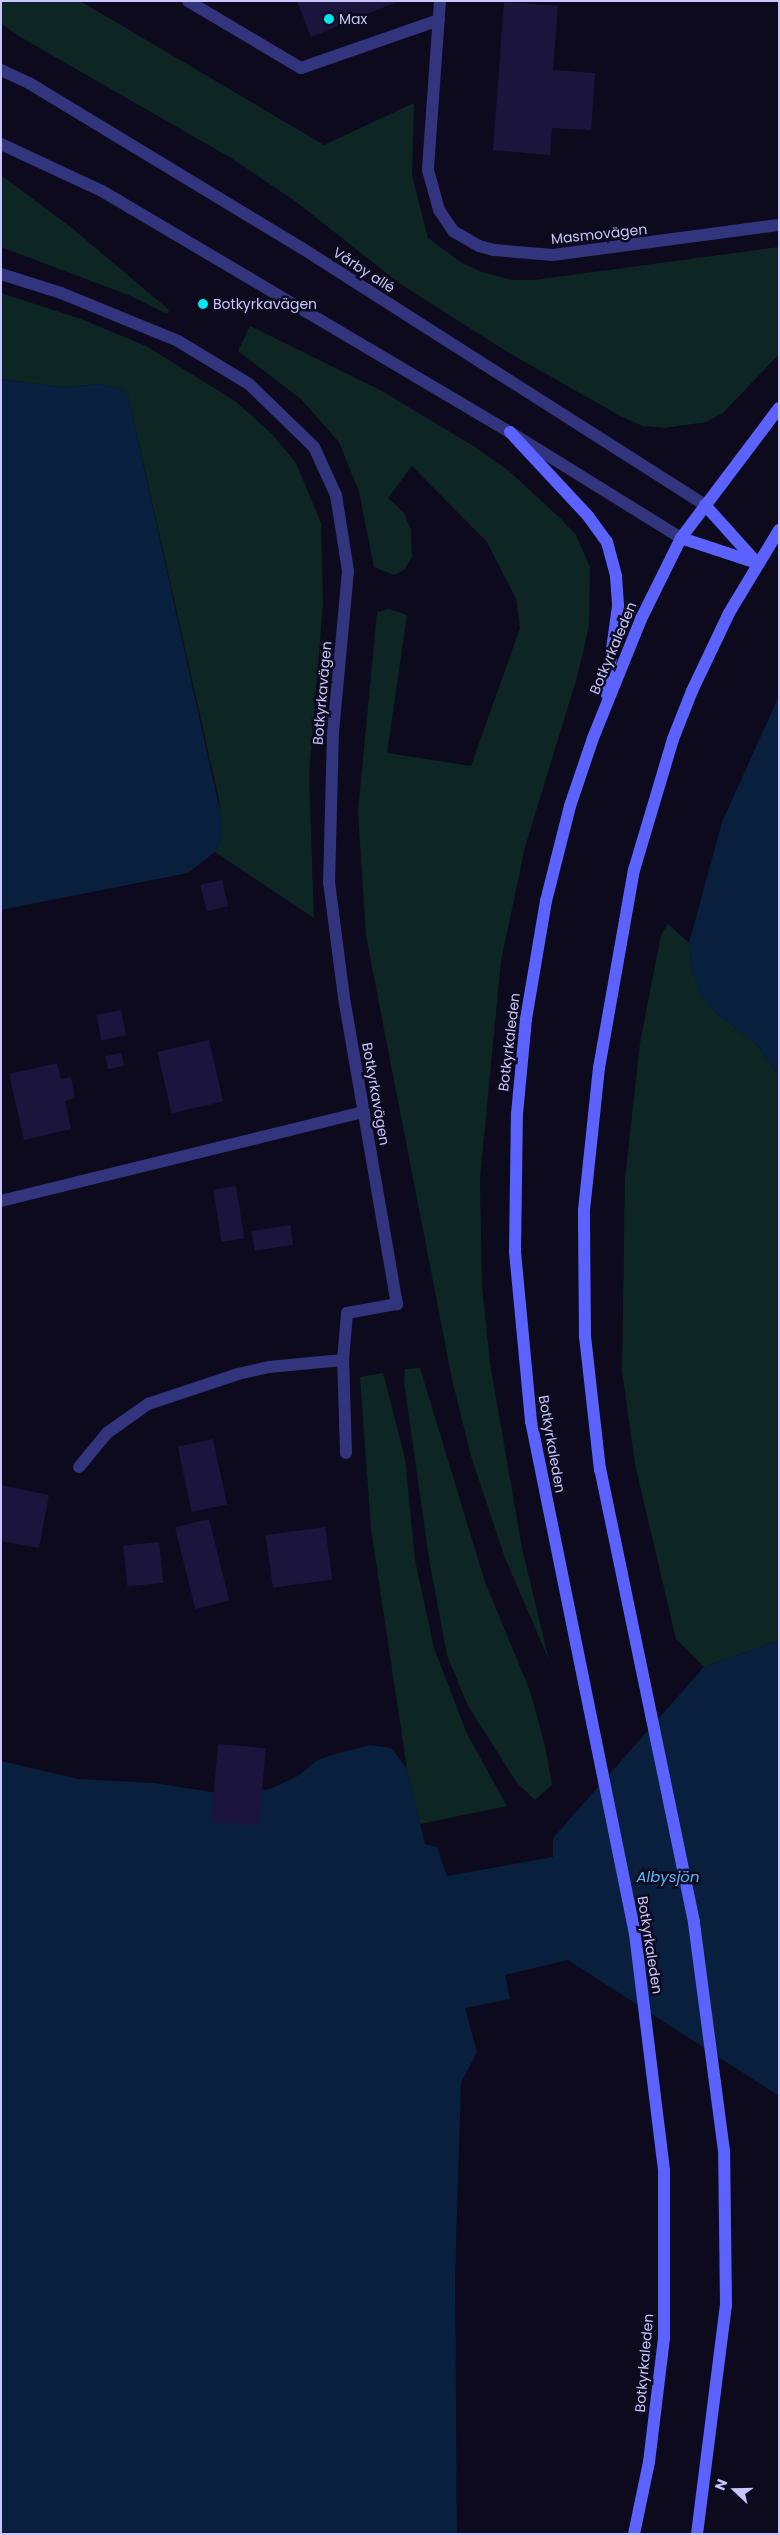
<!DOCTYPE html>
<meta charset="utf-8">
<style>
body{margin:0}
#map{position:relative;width:780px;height:2535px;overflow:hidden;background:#0c0a1c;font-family:Poppins,sans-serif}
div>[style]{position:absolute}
.green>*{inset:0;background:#0d2624}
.water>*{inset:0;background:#081f3d}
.building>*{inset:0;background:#1b153e;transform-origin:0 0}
.service>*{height:12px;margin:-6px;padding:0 6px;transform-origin:6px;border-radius:6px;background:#32347e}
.minor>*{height:12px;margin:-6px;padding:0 6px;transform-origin:6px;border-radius:6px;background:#32347e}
.tertiary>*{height:12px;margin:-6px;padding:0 6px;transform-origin:6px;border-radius:6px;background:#32347e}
.secondary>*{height:12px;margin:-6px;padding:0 6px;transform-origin:6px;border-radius:6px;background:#5c62ff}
.dots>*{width:14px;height:14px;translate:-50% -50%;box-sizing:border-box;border:2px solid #0c0a1c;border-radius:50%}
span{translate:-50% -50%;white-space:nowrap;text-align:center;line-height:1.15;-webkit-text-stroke:5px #0c0a1c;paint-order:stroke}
.poi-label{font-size:14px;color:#c8c5ff}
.left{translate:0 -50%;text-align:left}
.street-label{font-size:14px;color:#c8c5ff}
.water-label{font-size:15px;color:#53baff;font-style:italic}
.frame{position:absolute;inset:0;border:2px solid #c8c5ff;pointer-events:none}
.north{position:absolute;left:710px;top:2465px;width:50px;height:50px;-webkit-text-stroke:4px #0c0a1c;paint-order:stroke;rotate:291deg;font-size:14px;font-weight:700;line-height:20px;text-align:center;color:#c8c5ff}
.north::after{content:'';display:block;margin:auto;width:18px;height:22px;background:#c8c5ff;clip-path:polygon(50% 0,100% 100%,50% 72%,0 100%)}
</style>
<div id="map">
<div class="green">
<div style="clip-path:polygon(1px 1px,80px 1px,324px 145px,414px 103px,412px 175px,428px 238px,462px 263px,482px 272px,512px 280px,534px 280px,779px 247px,779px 354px,723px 413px,706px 422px,665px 428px,643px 426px,622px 417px,506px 351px,399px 283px,295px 201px,231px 158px,17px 35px,1px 23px)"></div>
<div style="clip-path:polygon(1px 175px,72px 228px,169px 310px,167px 314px,131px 296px,1px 247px)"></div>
<div style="clip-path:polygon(1px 293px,81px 319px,146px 346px,235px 401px,272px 434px,296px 463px,321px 523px,323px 604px,309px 774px,314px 918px,215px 852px,222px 837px,219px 800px,128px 395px,121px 389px,101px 384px,62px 387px,1px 379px)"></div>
<div style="clip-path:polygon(250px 326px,382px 391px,475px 447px,509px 471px,562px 520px,576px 535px,590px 567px,589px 625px,578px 674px,525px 847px,501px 961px,480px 1178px,482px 1286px,490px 1363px,522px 1548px,549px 1660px,505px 1558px,471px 1456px,452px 1379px,366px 936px,358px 812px,377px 612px,389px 609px,407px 615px,387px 753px,471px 766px,520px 628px,516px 599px,487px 542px,412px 466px,388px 498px,404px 513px,411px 530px,412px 557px,404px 570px,394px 575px,374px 567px,359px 492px,339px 442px,301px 399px,238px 351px)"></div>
<div style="clip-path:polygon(668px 924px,689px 943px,692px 972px,716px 1013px,755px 1043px,779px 1075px,779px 1640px,704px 1667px,676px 1639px,635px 1464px,622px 1371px,625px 1179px,640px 1043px,661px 935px)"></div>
<div style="clip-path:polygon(420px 1368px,485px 1582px,530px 1691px,545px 1746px,552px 1785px,535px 1800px,517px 1783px,468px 1706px,447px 1655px,429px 1559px,404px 1382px,405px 1369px)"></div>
<div style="clip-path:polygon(383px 1373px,405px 1458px,415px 1560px,434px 1648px,467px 1734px,507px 1806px,420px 1824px,407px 1769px,371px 1529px,360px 1377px)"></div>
</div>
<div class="water">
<div style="clip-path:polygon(1px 379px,62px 387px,101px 384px,121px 389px,128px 395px,222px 820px,222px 837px,215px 852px,188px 873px,1px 910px)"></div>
<div style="clip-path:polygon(779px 696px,779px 1075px,755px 1043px,716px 1013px,700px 994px,692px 972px,689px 943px,722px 822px)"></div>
<div style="clip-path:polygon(779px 1640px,779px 2096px,568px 1960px,505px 1975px,510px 1999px,465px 2008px,477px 2052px,461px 2083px,455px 2278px,457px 2534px,1px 2534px,1px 1761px,78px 1779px,155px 1783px,231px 1795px,270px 1789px,298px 1776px,316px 1761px,332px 1755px,370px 1745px,391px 1748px,407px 1769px,425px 1844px,437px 1847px,447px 1876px,553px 1857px,553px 1838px,704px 1667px)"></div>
</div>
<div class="building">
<div style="clip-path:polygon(297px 1px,399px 1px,311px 37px)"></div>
<div style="clip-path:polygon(504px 2px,558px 6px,553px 70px,595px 73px,591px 130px,552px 128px,550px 155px,493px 150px)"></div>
<div style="left:222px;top:880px;width:27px;height:22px;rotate:77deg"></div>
<div style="left:121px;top:1010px;width:26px;height:25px;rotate:79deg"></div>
<div style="left:209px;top:1040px;width:63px;height:53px;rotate:77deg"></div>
<div style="left:121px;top:1053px;width:13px;height:16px;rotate:77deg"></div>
<div style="clip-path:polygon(57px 1063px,61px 1079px,71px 1077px,75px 1098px,65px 1101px,71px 1129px,24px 1140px,9px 1074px)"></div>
<div style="left:236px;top:1186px;width:53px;height:23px;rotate:81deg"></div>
<div style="left:290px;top:1225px;width:20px;height:39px;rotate:81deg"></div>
<div style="left:213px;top:1439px;width:67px;height:36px;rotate:78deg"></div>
<div style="clip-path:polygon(1px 1485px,49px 1495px,39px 1548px,1px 1541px)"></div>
<div style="left:209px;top:1519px;width:84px;height:35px;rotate:76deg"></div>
<div style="left:325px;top:1527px;width:53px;height:60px;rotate:82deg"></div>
<div style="left:159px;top:1542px;width:41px;height:36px;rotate:84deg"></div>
<div style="left:218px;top:1744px;width:48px;height:78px;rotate:5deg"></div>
</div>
<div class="service">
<div style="left:188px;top:1px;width:131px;rotate:30.7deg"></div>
<div style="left:301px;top:68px;width:146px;rotate:-19.2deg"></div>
<div style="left:1px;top:1201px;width:374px;rotate:-13.8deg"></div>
<div style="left:346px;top:1453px;width:93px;rotate:-91.8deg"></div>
<div style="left:343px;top:1360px;width:47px;rotate:-85.1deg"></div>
<div style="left:347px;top:1313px;width:51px;rotate:-10.2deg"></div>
<div style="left:79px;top:1467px;width:44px;rotate:-50.5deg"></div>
<div style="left:107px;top:1433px;width:50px;rotate:-35.3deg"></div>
<div style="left:148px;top:1404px;width:95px;rotate:-18.4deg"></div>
<div style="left:238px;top:1374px;width:32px;rotate:-13deg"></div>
<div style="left:269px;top:1367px;width:74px;rotate:-5.4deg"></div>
</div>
<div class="minor">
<div style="left:440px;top:1px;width:169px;rotate:94.1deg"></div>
<div style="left:428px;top:170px;width:41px;rotate:74.6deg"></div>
<div style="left:439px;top:210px;width:25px;rotate:56deg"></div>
<div style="left:453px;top:231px;width:30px;rotate:30deg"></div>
<div style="left:479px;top:246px;width:16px;rotate:15deg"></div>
<div style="left:494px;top:250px;width:59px;rotate:4.8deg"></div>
<div style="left:553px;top:255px;width:228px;rotate:-7.6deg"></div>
<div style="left:1px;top:274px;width:63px;rotate:17.6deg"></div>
<div style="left:61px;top:293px;width:126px;rotate:22.3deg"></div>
<div style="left:178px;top:341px;width:83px;rotate:31.2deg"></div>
<div style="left:249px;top:384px;width:91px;rotate:44.1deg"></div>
<div style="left:314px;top:447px;width:53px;rotate:65.4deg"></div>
<div style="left:336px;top:495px;width:77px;rotate:81deg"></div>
<div style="left:348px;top:571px;width:162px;rotate:95.3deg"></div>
<div style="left:333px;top:732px;width:150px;rotate:91.5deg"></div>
<div style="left:329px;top:882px;width:117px;rotate:82.6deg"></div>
<div style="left:344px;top:998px;width:311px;rotate:80.2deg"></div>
</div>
<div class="tertiary">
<div style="left:1px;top:70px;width:31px;rotate:25deg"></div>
<div style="left:29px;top:83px;width:330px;rotate:31.2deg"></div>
<div style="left:311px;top:254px;width:467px;rotate:32.5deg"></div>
<div style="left:1px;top:144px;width:111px;rotate:25deg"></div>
<div style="left:102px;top:191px;width:474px;rotate:30.6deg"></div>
<div style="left:510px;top:432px;width:201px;rotate:31.8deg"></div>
</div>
<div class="secondary">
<div style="left:510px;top:432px;width:115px;rotate:47.1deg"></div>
<div style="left:588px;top:516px;width:32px;rotate:54deg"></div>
<div style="left:607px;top:542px;width:35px;rotate:75deg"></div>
<div style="left:616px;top:576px;width:30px;rotate:86deg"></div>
<div style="left:618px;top:606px;width:88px;rotate:97.9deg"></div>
<div style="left:705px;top:505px;width:78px;rotate:48.1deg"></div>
<div style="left:681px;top:538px;width:80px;rotate:18.2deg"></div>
<div style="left:634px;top:2534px;width:74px;rotate:-78.2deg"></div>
<div style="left:649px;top:2462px;width:125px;rotate:-83.1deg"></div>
<div style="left:664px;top:2338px;width:168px;rotate:-90deg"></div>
<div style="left:664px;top:2170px;width:238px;rotate:-97deg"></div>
<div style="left:635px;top:1934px;width:523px;rotate:-101.46deg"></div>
<div style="left:531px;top:1421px;width:170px;rotate:-95.4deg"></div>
<div style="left:515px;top:1252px;width:138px;rotate:-89.2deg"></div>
<div style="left:517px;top:1114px;width:95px;rotate:-84.6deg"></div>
<div style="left:526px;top:1019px;width:120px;rotate:-80.4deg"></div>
<div style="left:546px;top:901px;width:98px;rotate:-75.8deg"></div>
<div style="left:570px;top:806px;width:72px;rotate:-71.3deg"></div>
<div style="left:593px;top:738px;width:128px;rotate:-68deg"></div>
<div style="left:641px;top:619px;width:90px;rotate:-63.7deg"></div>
<div style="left:681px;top:538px;width:163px;rotate:-53deg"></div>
<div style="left:697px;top:2534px;width:230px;rotate:-82.8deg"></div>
<div style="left:726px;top:2306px;width:155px;rotate:-90.7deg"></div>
<div style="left:724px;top:2151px;width:231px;rotate:-97.5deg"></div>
<div style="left:694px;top:1922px;width:462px;rotate:-101.7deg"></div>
<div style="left:600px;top:1470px;width:134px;rotate:-96.4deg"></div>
<div style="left:585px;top:1337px;width:127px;rotate:-90.5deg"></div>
<div style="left:584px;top:1210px;width:143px;rotate:-84deg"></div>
<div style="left:599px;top:1068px;width:201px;rotate:-80deg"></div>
<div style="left:634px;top:870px;width:137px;rotate:-73.4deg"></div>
<div style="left:673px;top:739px;width:52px;rotate:-68.4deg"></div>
<div style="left:692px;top:691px;width:86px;rotate:-64.6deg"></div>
<div style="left:729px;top:613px;width:97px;rotate:-58.9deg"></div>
</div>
<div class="dots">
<div style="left:329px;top:19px;background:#00e7f0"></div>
<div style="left:203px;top:304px;background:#00e7f0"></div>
</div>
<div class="poi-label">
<span class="left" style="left:339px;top:19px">Max</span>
<span class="left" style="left:213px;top:304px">Botkyrkavägen</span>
</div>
<div class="street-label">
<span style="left:599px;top:234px;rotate:-6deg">Masmovägen</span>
<span style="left:364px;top:270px;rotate:33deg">Vårby allé</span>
<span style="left:613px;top:648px;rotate:-67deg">Botkyrkaleden</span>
<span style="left:322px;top:693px;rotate:-85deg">Botkyrkavägen</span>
<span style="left:509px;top:1042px;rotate:-83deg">Botkyrkaleden</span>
<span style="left:376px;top:1094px;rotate:80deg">Botkyrkavägen</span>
<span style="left:552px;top:1444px;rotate:80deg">Botkyrkaleden</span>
<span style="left:650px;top:1945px;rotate:81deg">Botkyrkaleden</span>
<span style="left:644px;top:2363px;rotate:-85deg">Botkyrkaleden</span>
</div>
<div class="water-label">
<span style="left:668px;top:1877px">Albysjön</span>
</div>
<div class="frame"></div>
<div class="north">N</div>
</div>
